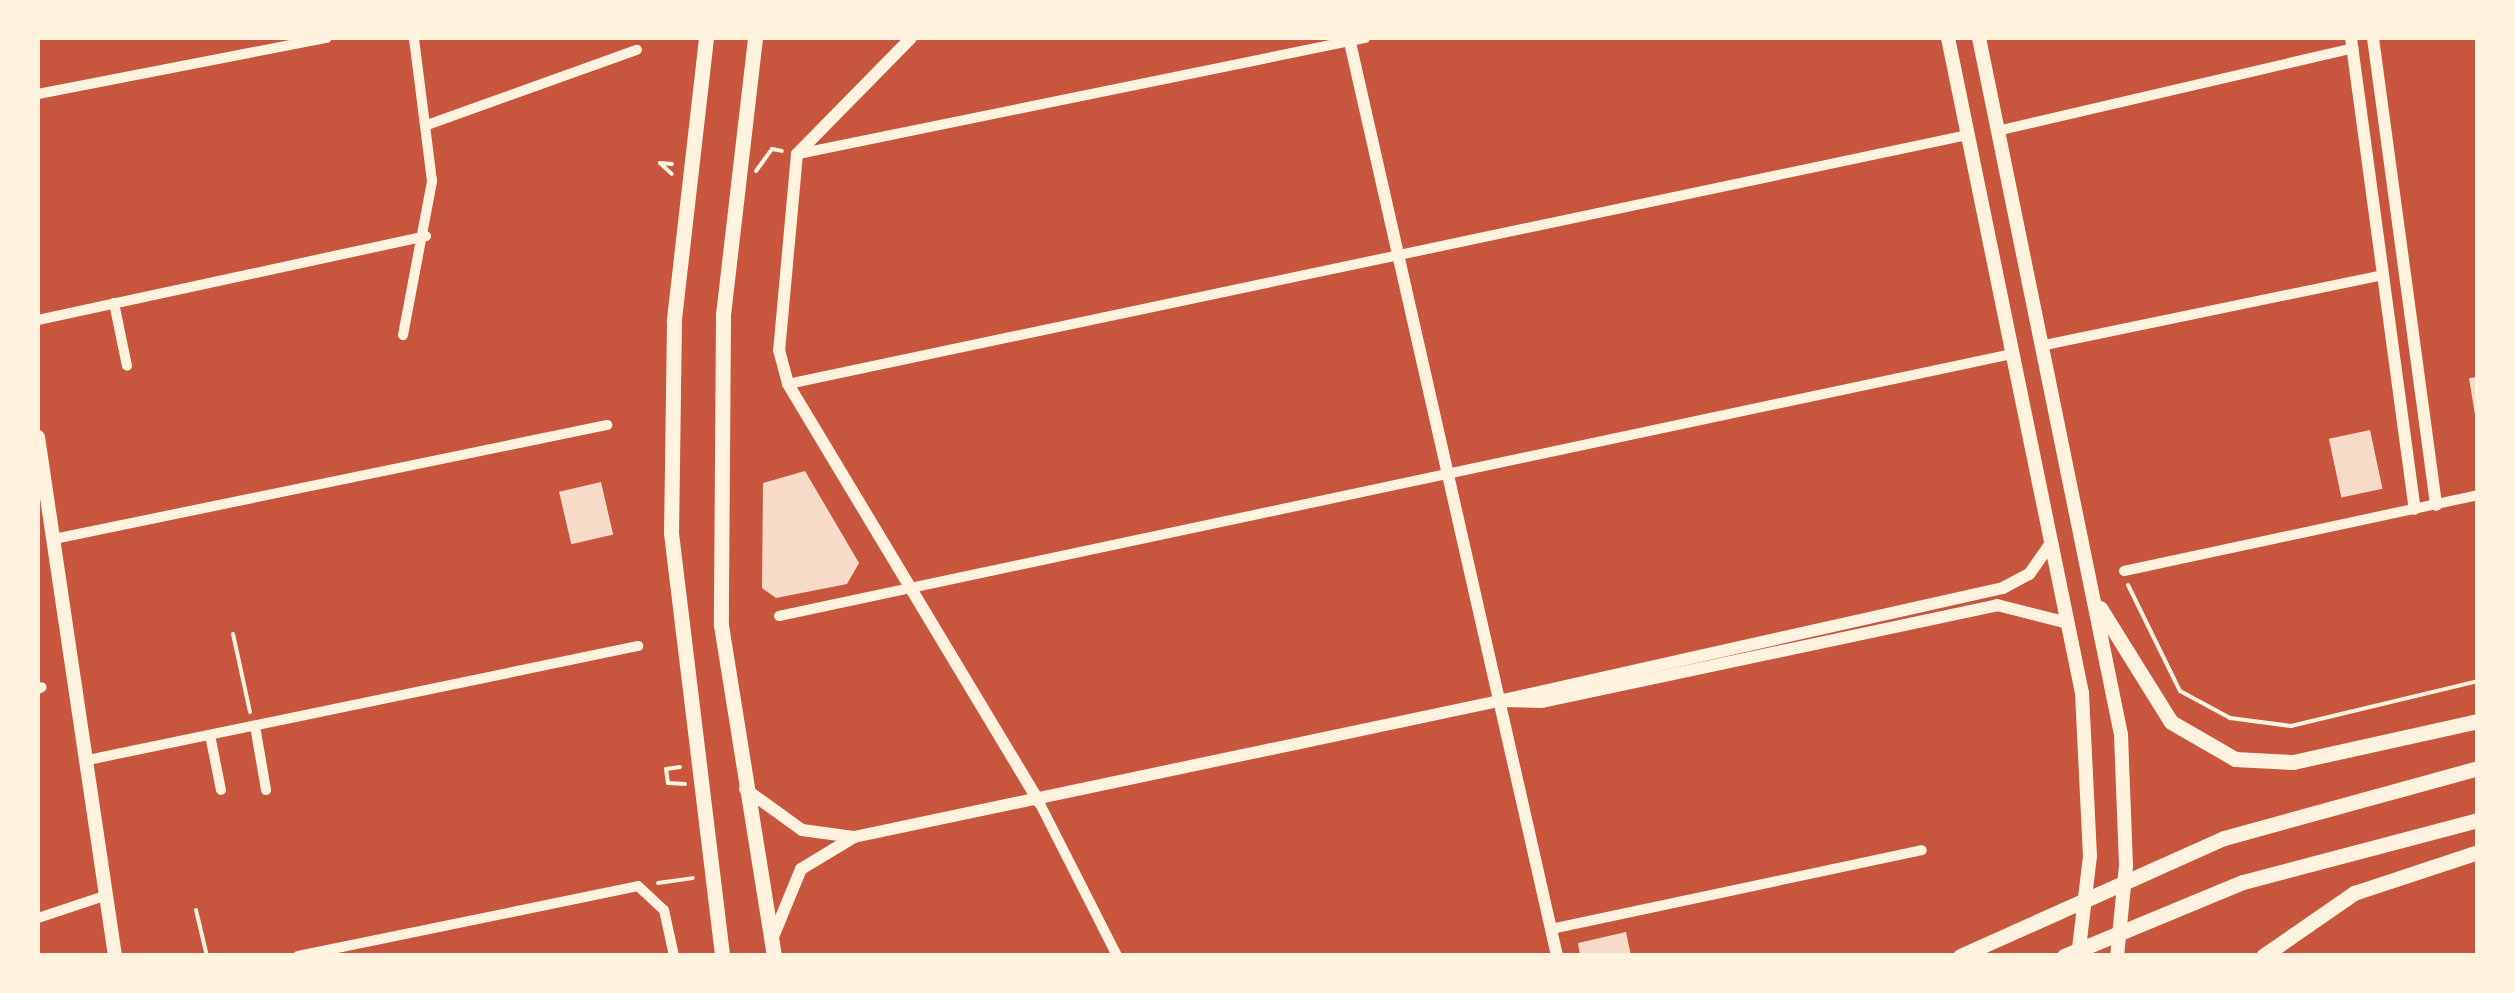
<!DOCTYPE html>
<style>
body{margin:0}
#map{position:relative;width:2515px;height:993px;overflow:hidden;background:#c8553d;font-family:"Varela Round",sans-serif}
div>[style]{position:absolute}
.building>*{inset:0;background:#f7dbc8;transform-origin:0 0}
.path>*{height:4px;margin:-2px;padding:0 2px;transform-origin:2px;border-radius:2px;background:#fff3e0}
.minor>*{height:10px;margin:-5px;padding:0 5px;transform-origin:5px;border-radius:5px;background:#fff3e0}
.tertiary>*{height:12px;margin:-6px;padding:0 6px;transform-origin:6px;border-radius:6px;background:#fff3e0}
.secondary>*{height:14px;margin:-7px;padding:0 7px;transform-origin:7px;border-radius:7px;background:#fff3e0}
.trunk>*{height:15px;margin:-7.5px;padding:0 7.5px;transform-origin:7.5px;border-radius:7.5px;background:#fff3e0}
span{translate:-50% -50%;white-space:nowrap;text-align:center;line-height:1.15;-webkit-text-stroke:8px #fff3e0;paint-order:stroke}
.frame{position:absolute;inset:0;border:40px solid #fff3e0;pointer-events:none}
</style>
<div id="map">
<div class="building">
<div style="clip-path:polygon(2478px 377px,2478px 415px,2475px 415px,2469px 378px)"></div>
<div style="left:2370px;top:430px;width:60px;height:42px;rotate:78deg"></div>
<div style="clip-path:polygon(805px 471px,859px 563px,847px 584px,776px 598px,762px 588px,763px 483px)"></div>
<div style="left:601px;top:482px;width:54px;height:43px;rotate:77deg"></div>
<div style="clip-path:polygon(1626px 932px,1631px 956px,1580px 956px,1578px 943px)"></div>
</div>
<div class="path">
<div style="left:672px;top:164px;width:12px;rotate:-175deg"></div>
<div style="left:660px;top:163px;width:16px;rotate:43deg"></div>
<div style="left:756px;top:171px;width:27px;rotate:-54deg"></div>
<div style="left:772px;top:149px;width:10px;rotate:11deg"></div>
<div style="left:2128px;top:585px;width:118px;rotate:63.9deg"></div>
<div style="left:2180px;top:691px;width:57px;rotate:28.4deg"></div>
<div style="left:2230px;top:718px;width:62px;rotate:7.5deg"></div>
<div style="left:2291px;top:726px;width:192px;rotate:-13.5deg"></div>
<div style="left:233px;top:634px;width:80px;rotate:77.7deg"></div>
<div style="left:680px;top:767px;width:14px;rotate:172deg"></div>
<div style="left:666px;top:769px;width:14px;rotate:82deg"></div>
<div style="left:668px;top:783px;width:17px;rotate:3deg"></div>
<div style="left:658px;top:883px;width:35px;rotate:-8deg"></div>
<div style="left:196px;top:910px;width:47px;rotate:76.6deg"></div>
</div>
<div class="minor">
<div style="left:38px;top:94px;width:294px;rotate:-11deg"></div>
<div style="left:427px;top:125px;width:223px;rotate:-19.7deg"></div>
<div style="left:1997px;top:131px;width:366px;rotate:-13.1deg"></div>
<div style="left:798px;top:154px;width:579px;rotate:-11.56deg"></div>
<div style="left:114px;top:303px;width:64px;rotate:78.3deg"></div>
<div style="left:38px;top:320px;width:397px;rotate:-12.2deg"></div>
<div style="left:403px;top:335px;width:157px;rotate:-79.3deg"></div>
<div style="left:432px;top:181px;width:144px;rotate:-97.2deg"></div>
<div style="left:2040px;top:346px;width:350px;rotate:-11.7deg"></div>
<div style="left:788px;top:384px;width:1206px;rotate:-11.92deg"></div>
<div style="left:54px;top:539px;width:565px;rotate:-11.65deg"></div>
<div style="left:2124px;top:571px;width:362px;rotate:-12.1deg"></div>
<div style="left:779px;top:616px;width:1261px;rotate:-12deg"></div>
<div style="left:38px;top:689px;width:4px;rotate:-27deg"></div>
<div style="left:255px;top:726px;width:65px;rotate:80.2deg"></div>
<div style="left:210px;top:735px;width:56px;rotate:78.7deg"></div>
<div style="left:88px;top:760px;width:562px;rotate:-11.71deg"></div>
<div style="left:1039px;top:802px;width:173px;rotate:63.1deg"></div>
<div style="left:38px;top:918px;width:73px;rotate:-18.4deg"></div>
<div style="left:1551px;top:929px;width:379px;rotate:-12deg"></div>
<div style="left:298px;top:956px;width:347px;rotate:-11.6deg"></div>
<div style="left:638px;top:886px;width:35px;rotate:43deg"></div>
<div style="left:664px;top:910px;width:47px;rotate:77.7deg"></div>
</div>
<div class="tertiary">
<div style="left:911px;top:38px;width:163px;rotate:134.5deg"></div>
<div style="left:797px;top:154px;width:197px;rotate:95.2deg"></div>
<div style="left:779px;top:350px;width:35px;rotate:75deg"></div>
<div style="left:788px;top:384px;width:488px;rotate:59deg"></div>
<div style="left:1349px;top:38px;width:941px;rotate:77.23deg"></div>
<div style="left:2351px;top:38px;width:475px;rotate:82.3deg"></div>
<div style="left:2373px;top:38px;width:471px;rotate:82.3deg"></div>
<div style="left:2051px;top:543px;width:38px;rotate:125deg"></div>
<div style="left:2029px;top:574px;width:30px;rotate:152deg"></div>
<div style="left:2003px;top:588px;width:517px;rotate:167.36deg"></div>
<div style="left:1499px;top:701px;width:43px;rotate:1.3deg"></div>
<div style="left:1542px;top:702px;width:465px;rotate:-12deg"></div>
<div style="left:1997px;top:605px;width:73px;rotate:14.2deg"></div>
<div style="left:745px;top:789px;width:70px;rotate:35.7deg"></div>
<div style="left:802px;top:830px;width:52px;rotate:7.7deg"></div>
<div style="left:854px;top:837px;width:62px;rotate:148.9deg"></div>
<div style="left:801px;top:869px;width:74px;rotate:112.4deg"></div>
<div style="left:854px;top:837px;width:659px;rotate:-11.91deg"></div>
</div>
<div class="secondary">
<div style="left:1948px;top:38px;width:669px;rotate:78.44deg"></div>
<div style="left:2082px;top:693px;width:163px;rotate:87.2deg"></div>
<div style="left:2090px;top:856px;width:101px;rotate:96.8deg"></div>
<div style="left:1979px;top:38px;width:711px;rotate:78.48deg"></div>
<div style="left:2121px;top:735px;width:130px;rotate:87.8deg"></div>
<div style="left:2126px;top:865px;width:91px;rotate:95.6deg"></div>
<div style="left:38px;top:437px;width:525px;rotate:81.56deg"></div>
</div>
<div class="trunk">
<div style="left:706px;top:38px;width:285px;rotate:96.5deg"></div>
<div style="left:674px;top:321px;width:212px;rotate:90.8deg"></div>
<div style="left:671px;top:533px;width:426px;rotate:83.1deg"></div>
<div style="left:755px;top:38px;width:278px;rotate:96.6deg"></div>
<div style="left:723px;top:314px;width:311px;rotate:90.4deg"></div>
<div style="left:721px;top:625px;width:335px;rotate:80.9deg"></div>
<div style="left:2100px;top:608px;width:134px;rotate:58.1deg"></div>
<div style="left:2171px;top:722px;width:74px;rotate:30deg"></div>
<div style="left:2235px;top:759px;width:58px;rotate:3deg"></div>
<div style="left:2293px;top:762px;width:189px;rotate:-12.5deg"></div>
<div style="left:1960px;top:956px;width:289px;rotate:-24.1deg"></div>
<div style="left:2224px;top:838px;width:263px;rotate:-15.4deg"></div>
<div style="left:2064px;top:956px;width:194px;rotate:-22.5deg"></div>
<div style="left:2243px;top:882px;width:243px;rotate:-14.8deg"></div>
<div style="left:2263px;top:956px;width:111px;rotate:-34.7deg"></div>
<div style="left:2354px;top:893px;width:131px;rotate:-18.3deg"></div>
</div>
<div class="frame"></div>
</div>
